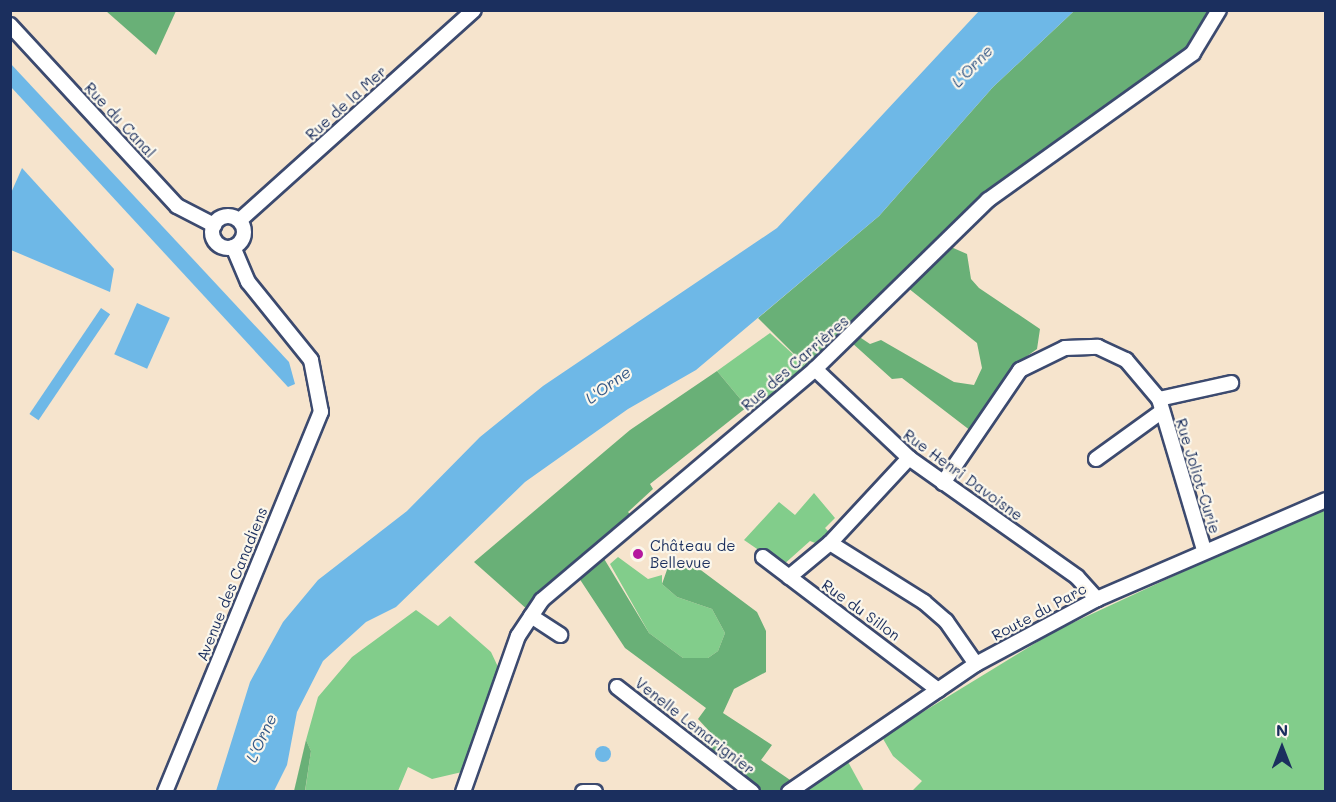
<!DOCTYPE html>
<meta charset="utf-8">
<style>
body{margin:0}
#map{position:relative;width:1336px;height:802px;overflow:hidden;background:#f6e4cd;font-family:Mali,sans-serif}
div>[style]{position:absolute}
.green>*{inset:0;background:#82cd8b}
.forest>*{inset:0;background:#69b077}
.water>*{inset:0;background:#6eb8e7;transform-origin:0 0}
.round{border-radius:50%}
.roads{filter:drop-shadow(2px 0 #3c4a6f) drop-shadow(-2px 0 #3c4a6f) drop-shadow(0 2px #3c4a6f) drop-shadow(0 -2px #3c4a6f)}
.minor>*{height:14px;margin:-7px;padding:0 7px;transform-origin:7px;border-radius:7px;background:#fff}
.minor>.ring{margin:-7px;padding:0;box-sizing:content-box;background:none;border:14px solid #fff;border-radius:50%}
.dots>*{width:16px;height:16px;translate:-50% -50%;box-sizing:border-box;border:3px solid #fbf7ec;border-radius:50%}
span{translate:-50% -50%;white-space:nowrap;text-align:center;line-height:1.15;-webkit-text-stroke:4.5px #fbf7ec;paint-order:stroke}
.street-label{font-size:15px;color:#1b2f5e}
.poi-label{font-size:15px;color:#1b2f5e}
.left{translate:0 -50%;text-align:left}
.water-label{font-size:16px;color:#345887;font-style:italic}
.frame{position:absolute;inset:0;border:12px solid #1b2f5e;pointer-events:none}
.north{position:absolute;left:1252px;top:718px;width:60px;height:60px;-webkit-text-stroke:4px #fbf7ec;paint-order:stroke;rotate:0deg;font-size:16px;font-weight:700;line-height:24px;text-align:center;color:#1b2f5e}
.north::after{content:'';display:block;margin:auto;width:21px;height:27px;background:#1b2f5e;clip-path:polygon(50% 0,100% 100%,50% 72%,0 100%)}
</style>
<div id="map">
<div class="green">
<div style="clip-path:polygon(770px 333px,809px 369px,758px 408px,747px 407px,717px 371px)"></div>
<div style="clip-path:polygon(814px 493px,835px 518px,825px 528px,831px 534px,818px 544px,810px 541px,782px 566px,744px 540px,779px 502px,795px 515px)"></div>
<div style="clip-path:polygon(1325px 506px,1325px 791px,912px 791px,922px 781px,893px 756px,882px 737px,1055px 631px)"></div>
<div style="clip-path:polygon(618px 557px,648px 579px,662px 575px,662px 584px,677px 597px,712px 609px,725px 633px,718px 651px,708px 658px,683px 658px,649px 633px,610px 564px)"></div>
<div style="clip-path:polygon(416px 610px,438px 626px,450px 616px,491px 652px,499px 669px,462px 772px,432px 779px,408px 767px,398px 791px,305px 792px,311px 751px,306px 740px,318px 697px,352px 657px)"></div>
<div style="clip-path:polygon(847px 760px,864px 791px,804px 792px)"></div>
</div>
<div class="forest">
<div style="clip-path:polygon(106px 11px,176px 11px,156px 55px)"></div>
<div style="clip-path:polygon(1074px 11px,1213px 11px,1183px 56px,1093px 115px,967px 209px,809px 369px,758px 318px,879px 216px,993px 87px)"></div>
<div style="clip-path:polygon(951px 247px,967px 254px,971px 279px,979px 288px,1040px 329px,1037px 349px,1012px 367px,971px 431px,902px 378px,892px 379px,851px 342px,858px 336px,870px 344px,881px 340px,954px 382px,974px 385px,982px 368px,977px 343px,908px 288px)"></div>
<div style="clip-path:polygon(717px 371px,747px 407px,650px 484px,653px 489px,628px 512px,634px 518px,529px 611px,474px 562px,630px 430px)"></div>
<div style="clip-path:polygon(603px 557px,649px 633px,683px 658px,708px 658px,718px 651px,725px 633px,712px 609px,677px 597px,662px 584px,669px 564px,677px 559px,686px 559px,757px 612px,766px 631px,766px 672px,734px 689px,723px 713px,772px 745px,761px 760px,793px 782px,779px 791px,760px 791px,701px 746px,711px 733px,698px 719px,706px 708px,625px 648px,579px 578px)"></div>
<div style="clip-path:polygon(306px 740px,311px 751px,305px 791px,294px 791px)"></div>
</div>
<div class="water">
<div style="clip-path:polygon(979px 11px,1074px 11px,993px 87px,879px 216px,696px 370px,628px 409px,525px 482px,396px 607px,366px 622px,323px 661px,297px 712px,287px 765px,274px 791px,216px 791px,250px 682px,283px 622px,318px 580px,407px 511px,480px 437px,543px 386px,777px 228px)"></div>
<div style="clip-path:polygon(10px 63px,289px 362px,295px 384px,288px 387px,11px 87px)"></div>
<div style="clip-path:polygon(22px 168px,114px 269px,110px 292px,11px 250px,11px 193px)"></div>
<div style="left:137px;top:303px;width:36px;height:56px;rotate:24deg"></div>
<div style="left:101px;top:308px;width:11px;height:128px;rotate:34deg"></div>
<div class="round" style="left:595px;top:746px;width:16px;height:16px"></div>
</div>
<div class="roads">
<div class="minor">
<div style="left:10px;top:25px;width:246px;rotate:47.3deg"></div>
<div style="left:177px;top:206px;width:42px;rotate:27.2deg"></div>
<div class="ring" style="left:212px;top:216px;width:18px;height:18px"></div>
<div style="left:240px;top:220px;width:314px;rotate:-41.9deg"></div>
<div style="left:815px;top:369px;width:129px;rotate:43.4deg"></div>
<div style="left:909px;top:458px;width:206px;rotate:35.3deg"></div>
<div style="left:1077px;top:577px;width:30px;rotate:48deg"></div>
<div style="left:1159px;top:399px;width:74px;rotate:-12.5deg"></div>
<div style="left:909px;top:458px;width:116px;rotate:132.9deg"></div>
<div style="left:830px;top:543px;width:111px;rotate:32.1deg"></div>
<div style="left:924px;top:602px;width:29px;rotate:41deg"></div>
<div style="left:946px;top:621px;width:52px;rotate:55.1deg"></div>
<div style="left:1096px;top:459px;width:80px;rotate:-35.9deg"></div>
<div style="left:943px;top:483px;width:137px;rotate:-55.7deg"></div>
<div style="left:1020px;top:370px;width:50px;rotate:-26.1deg"></div>
<div style="left:1065px;top:348px;width:33px;rotate:-2deg"></div>
<div style="left:1098px;top:347px;width:31px;rotate:25deg"></div>
<div style="left:1126px;top:360px;width:51px;rotate:49.8deg"></div>
<div style="left:1159px;top:399px;width:158px;rotate:73.4deg"></div>
<div style="left:763px;top:557px;width:220px;rotate:37.2deg"></div>
<div style="left:789px;top:577px;width:53px;rotate:-39.7deg"></div>
<div style="left:531px;top:616px;width:35px;rotate:33deg"></div>
<div style="left:617px;top:687px;width:171px;rotate:37.9deg"></div>
<div style="left:165px;top:792px;width:411px;rotate:-67.7deg"></div>
<div style="left:321px;top:412px;width:53px;rotate:-100.9deg"></div>
<div style="left:311px;top:360px;width:100px;rotate:-128.9deg"></div>
<div style="left:248px;top:282px;width:38px;rotate:-113deg"></div>
<div style="left:463px;top:792px;width:165px;rotate:-70.6deg"></div>
<div style="left:518px;top:636px;width:43px;rotate:-56.3deg"></div>
<div style="left:542px;top:600px;width:358px;rotate:-40.2deg"></div>
<div style="left:815px;top:369px;width:242px;rotate:-44.3deg"></div>
<div style="left:988px;top:200px;width:252px;rotate:-35.6deg"></div>
<div style="left:1193px;top:53px;width:50px;rotate:-58.8deg"></div>
<div style="left:583px;top:792px;width:12px"></div>
<div style="left:789px;top:792px;width:227px;rotate:-34.4deg"></div>
<div style="left:976px;top:664px;width:137px;rotate:-28.2deg"></div>
<div style="left:1097px;top:599px;width:249px;rotate:-23.4deg"></div>
</div>
</div>
<div class="dots">
<div style="left:638px;top:554px;background:#b5179e"></div>
</div>
<div class="street-label">
<span style="left:346px;top:103px;rotate:-42deg">Rue de la Mer</span>
<span style="left:120px;top:120px;rotate:47deg">Rue du Canal</span>
<span style="left:795px;top:363px;rotate:-41deg">Rue des Carrières</span>
<span style="left:963px;top:475px;rotate:36deg">Rue Henri Davoisne</span>
<span style="left:1198px;top:476px;rotate:73deg">Rue Joliot-Curie</span>
<span style="left:232px;top:584px;rotate:-68deg">Avenue des Canadiens</span>
<span style="left:861px;top:610px;rotate:36deg">Rue du Sillon</span>
<span style="left:1039px;top:612px;rotate:-28deg">Route du Parc</span>
<span style="left:695px;top:726px;rotate:38deg">Venelle Lemarignier</span>
</div>
<div class="poi-label">
<span class="left" style="left:650px;top:554px">Château de<br>Bellevue</span>
</div>
<div class="water-label">
<span style="left:972px;top:66px;rotate:-46deg">L'Orne</span>
<span style="left:608px;top:385px;rotate:-36deg">L'Orne</span>
<span style="left:261px;top:738px;rotate:-65deg">L'Orne</span>
</div>
<div class="frame"></div>
<div class="north">N</div>
</div>
